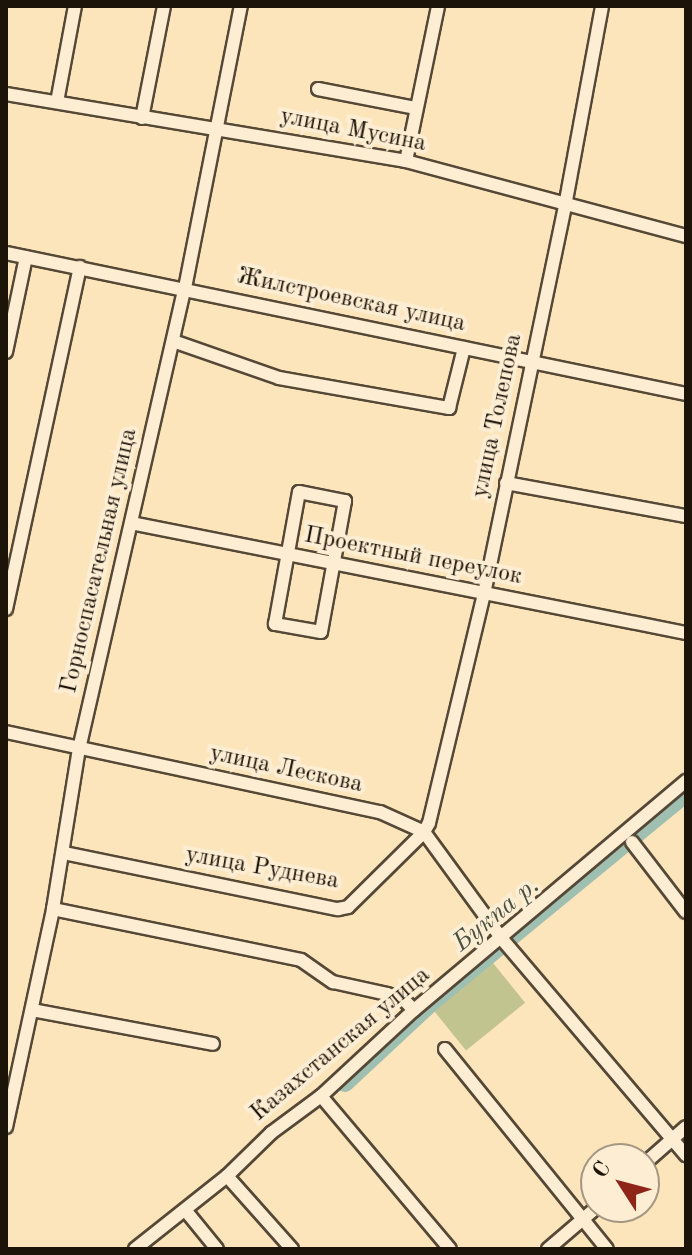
<!DOCTYPE html>
<meta charset="utf-8">
<style>
body{margin:0}
#map{position:relative;width:692px;height:1255px;overflow:hidden;background:#fce4bb;font-family:"Old Standard TT",serif}
div>[style]{position:absolute}
.green>*{inset:0;background:#c1c48e;transform-origin:0 0}
.river>*{height:18px;margin:-9px;padding:0 9px;transform-origin:9px;border-radius:9px;background:#9fbfb0}
.roads{filter:drop-shadow(2px 0 #554836) drop-shadow(-2px 0 #554836) drop-shadow(0 2px #554836) drop-shadow(0 -2px #554836)}
.minor>*{height:12px;margin:-6px;padding:0 6px;transform-origin:6px;border-radius:6px;background:#fdedd3}
span{translate:-50% -50%;white-space:nowrap;text-align:center;line-height:1.15;-webkit-text-stroke:8px #fdedd3;paint-order:stroke}
.street-label{font-size:24px;color:#1d1409}
.water-label{font-size:26px;color:#4a5043;font-style:italic}
.frame{position:absolute;inset:0;border:8px solid #1d1409;pointer-events:none}
.north{position:absolute;left:580px;top:1143px;width:80px;height:80px;box-sizing:border-box;background:#fdedd3;border:2px solid #a39682;border-radius:50%;rotate:306deg;font-size:22px;font-weight:700;line-height:32px;text-align:center;color:#1d1409}
.north::after{content:'';display:block;margin:auto;width:28px;height:36px;background:#8f2418;clip-path:polygon(50% 0,100% 100%,50% 72%,0 100%)}
</style>
<div id="map">
<div class="green">
<div style="left:493px;top:963px;width:51px;height:76px;rotate:51deg"></div>
</div>
<div class="river">
<div style="left:345px;top:1083px;width:120px;rotate:-43deg"></div>
<div style="left:433px;top:1001px;width:328px;rotate:-39.4deg"></div>
</div>
<div class="roads">
<div class="minor">
<div style="left:318px;top:89px;width:100px;rotate:11deg"></div>
<div style="left:6px;top:94px;width:406px;rotate:9.5deg"></div>
<div style="left:406px;top:161px;width:290px;rotate:15deg"></div>
<div style="left:57px;top:102px;width:98px;rotate:-79.4deg"></div>
<div style="left:142px;top:118px;width:114px;rotate:-78.9deg"></div>
<div style="left:406px;top:161px;width:158px;rotate:-78.3deg"></div>
<div style="left:6px;top:253px;width:694px;rotate:11.71deg"></div>
<div style="left:173px;top:341px;width:112px;rotate:19.2deg"></div>
<div style="left:279px;top:378px;width:173px;rotate:10deg"></div>
<div style="left:449px;top:408px;width:62px;rotate:-76deg"></div>
<div style="left:6px;top:352px;width:97px;rotate:-78.1deg"></div>
<div style="left:506px;top:483px;width:183px;rotate:10.4deg"></div>
<div style="left:299px;top:492px;width:47px;rotate:11.1deg"></div>
<div style="left:345px;top:501px;width:133px;rotate:100.4deg"></div>
<div style="left:321px;top:632px;width:47px;rotate:-170.1deg"></div>
<div style="left:275px;top:624px;width:134px;rotate:-79.7deg"></div>
<div style="left:131px;top:523px;width:566px;rotate:11.21deg"></div>
<div style="left:6px;top:609px;width:350px;rotate:-77.8deg"></div>
<div style="left:6px;top:732px;width:382px;rotate:12.1deg"></div>
<div style="left:380px;top:812px;width:48px;rotate:24.4deg"></div>
<div style="left:424px;top:832px;width:132px;rotate:53.9deg"></div>
<div style="left:502px;top:939px;width:284px;rotate:49.6deg"></div>
<div style="left:632px;top:842px;width:88px;rotate:52.4deg"></div>
<div style="left:64px;top:853px;width:280px;rotate:11.6deg"></div>
<div style="left:338px;top:909px;width:10px;rotate:-11deg"></div>
<div style="left:348px;top:907px;width:107px;rotate:-44.6deg"></div>
<div style="left:424px;top:832px;width:10px;rotate:-61deg"></div>
<div style="left:429px;top:823px;width:236px;rotate:-76.5deg"></div>
<div style="left:484px;top:594px;width:396px;rotate:-78.2deg"></div>
<div style="left:565px;top:206px;width:203px;rotate:-79.5deg"></div>
<div style="left:53px;top:909px;width:253px;rotate:11.6deg"></div>
<div style="left:301px;top:960px;width:39px;rotate:35deg"></div>
<div style="left:333px;top:982px;width:55px;rotate:12.5deg"></div>
<div style="left:387px;top:994px;width:18px;rotate:19deg"></div>
<div style="left:404px;top:1000px;width:14px;rotate:45deg"></div>
<div style="left:32px;top:1010px;width:184px;rotate:10.6deg"></div>
<div style="left:445px;top:1049px;width:257px;rotate:51deg"></div>
<div style="left:321px;top:1096px;width:200px;rotate:49.9deg"></div>
<div style="left:6px;top:1127px;width:223px;rotate:-77.8deg"></div>
<div style="left:53px;top:909px;width:162px;rotate:-80.8deg"></div>
<div style="left:79px;top:749px;width:473px;rotate:-77.1deg"></div>
<div style="left:185px;top:288px;width:288px;rotate:-78.8deg"></div>
<div style="left:644px;top:1164px;width:56px;rotate:-41.4deg"></div>
<div style="left:227px;top:1176px;width:98px;rotate:48.3deg"></div>
<div style="left:186px;top:1211px;width:49px;rotate:50.8deg"></div>
<div style="left:135px;top:1249px;width:117px;rotate:-38.4deg"></div>
<div style="left:227px;top:1176px;width:62px;rotate:-44.3deg"></div>
<div style="left:271px;top:1133px;width:62px;rotate:-36.5deg"></div>
<div style="left:321px;top:1096px;width:127px;rotate:-42.8deg"></div>
<div style="left:414px;top:1010px;width:356px;rotate:-40.1deg"></div>
<div style="left:548px;top:1249px;width:65px;rotate:-40.6deg"></div>
</div>
</div>
<div class="street-label">
<span style="left:353px;top:131px;rotate:11deg">улица Мусина</span>
<span style="left:351px;top:301px;rotate:12deg">Жилстроевская улица</span>
<span style="left:498px;top:416px;rotate:-78deg">улица Толепова</span>
<span style="left:413px;top:557px;rotate:11deg">Проектный переулок</span>
<span style="left:100px;top:561px;rotate:-77deg">Горноспасательная улица</span>
<span style="left:286px;top:770px;rotate:12deg">улица Лескова</span>
<span style="left:262px;top:869px;rotate:10deg">улица Руднева</span>
<span style="left:341px;top:1045px;rotate:-40deg">Казахстанская улица</span>
</div>
<div class="water-label">
<span style="left:497px;top:915px;rotate:-39deg">Букпа р.</span>
</div>
<div class="frame"></div>
<div class="north">С</div>
</div>
